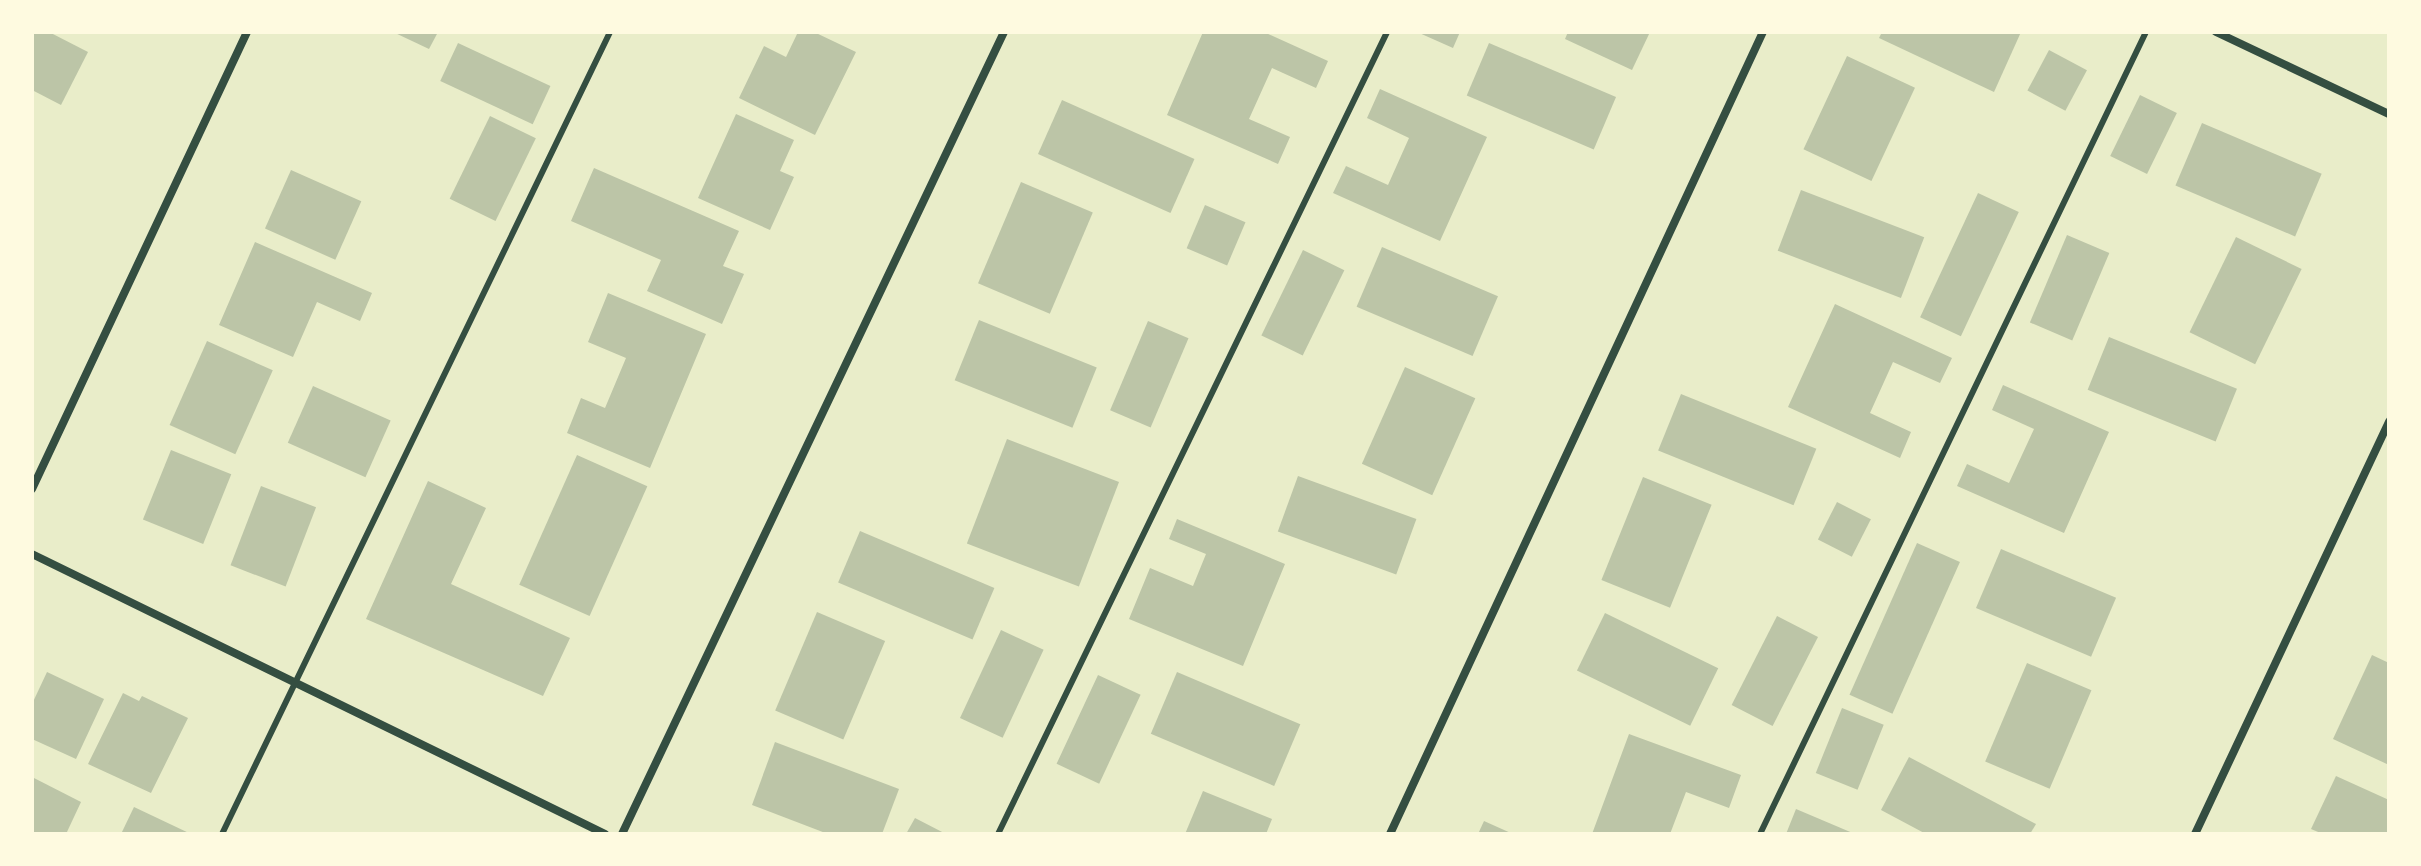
<!DOCTYPE html>
<style>
body{margin:0}
#map{position:relative;width:2421px;height:866px;overflow:hidden;background:#e9edc9;font-family:Overpass,sans-serif}
div>[style]{position:absolute}
.building>*{inset:0;background:#bcc5a7;transform-origin:0 0}
.service>*{height:6px;margin:-3px;padding:0 3px;transform-origin:3px;border-radius:3px;background:#344e41}
.minor>*{height:8px;margin:-4px;padding:0 4px;transform-origin:4px;border-radius:4px;background:#344e41}
span{translate:-50% -50%;white-space:nowrap;text-align:center;line-height:1.15;-webkit-text-stroke:7px #fefae0;paint-order:stroke}
.frame{position:absolute;inset:0;border:34px solid #fefae0;pointer-events:none}
</style>
<div id="map">
<div class="building">
<div style="clip-path:polygon(32px 32px,49px 32px,88px 52px,61px 105px,32px 90px)"></div>
<div style="clip-path:polygon(393px 32px,438px 32px,429px 49px)"></div>
<div style="clip-path:polygon(798px 32px,814px 32px,856px 52px,815px 135px,739px 98px,764px 46px,786px 57px)"></div>
<div style="clip-path:polygon(1203px 32px,1264px 32px,1328px 61px,1316px 88px,1272px 68px,1249px 119px,1290px 137px,1278px 164px,1167px 115px)"></div>
<div style="clip-path:polygon(1417px 32px,1460px 32px,1453px 48px)"></div>
<div style="clip-path:polygon(1568px 32px,1650px 32px,1632px 70px,1565px 39px)"></div>
<div style="clip-path:polygon(1882px 32px,2021px 32px,1994px 92px,1879px 38px)"></div>
<div style="left:458px;top:43px;width:102px;height:42px;rotate:25deg"></div>
<div style="left:1489px;top:43px;width:138px;height:57px;rotate:23deg"></div>
<div style="left:2049px;top:50px;width:43px;height:46px;rotate:28deg"></div>
<div style="left:1847px;top:56px;width:75px;height:103px;rotate:25deg"></div>
<div style="clip-path:polygon(1380px 89px,1487px 137px,1440px 241px,1333px 193px,1346px 166px,1388px 185px,1409px 138px,1367px 118px)"></div>
<div style="left:2140px;top:95px;width:41px;height:68px;rotate:26deg"></div>
<div style="left:1062px;top:100px;width:145px;height:59px;rotate:24deg"></div>
<div style="clip-path:polygon(736px 114px,794px 140px,780px 171px,794px 177px,770px 230px,698px 198px)"></div>
<div style="left:490px;top:116px;width:51px;height:92px;rotate:26deg"></div>
<div style="left:2202px;top:123px;width:130px;height:68px;rotate:23deg"></div>
<div style="clip-path:polygon(594px 168px,739px 231px,723px 266px,744px 274px,722px 324px,647px 291px,661px 260px,571px 221px)"></div>
<div style="left:291px;top:170px;width:77px;height:64px;rotate:24deg"></div>
<div style="left:1021px;top:182px;width:78px;height:110px;rotate:23deg"></div>
<div style="left:1801px;top:190px;width:132px;height:65px;rotate:21deg"></div>
<div style="left:1978px;top:193px;width:45px;height:137px;rotate:25deg"></div>
<div style="left:1205px;top:205px;width:44px;height:47px;rotate:23deg"></div>
<div style="left:2067px;top:235px;width:46px;height:95px;rotate:23deg"></div>
<div style="left:2236px;top:237px;width:73px;height:106px;rotate:26deg"></div>
<div style="clip-path:polygon(255px 242px,372px 293px,360px 321px,317px 302px,293px 357px,219px 325px)"></div>
<div style="left:1382px;top:247px;width:126px;height:65px;rotate:23deg"></div>
<div style="left:1303px;top:250px;width:46px;height:95px;rotate:26deg"></div>
<div style="clip-path:polygon(608px 293px,706px 334px,650px 468px,567px 433px,581px 398px,605px 408px,626px 358px,588px 342px)"></div>
<div style="clip-path:polygon(1835px 304px,1952px 358px,1940px 383px,1893px 362px,1870px 413px,1911px 432px,1900px 458px,1788px 407px)"></div>
<div style="left:979px;top:320px;width:127px;height:65px;rotate:22deg"></div>
<div style="left:1148px;top:321px;width:44px;height:97px;rotate:23deg"></div>
<div style="left:2109px;top:337px;width:138px;height:57px;rotate:22deg"></div>
<div style="left:207px;top:341px;width:72px;height:92px;rotate:24deg"></div>
<div style="left:1405px;top:367px;width:77px;height:106px;rotate:24deg"></div>
<div style="clip-path:polygon(2003px 385px,2109px 432px,2064px 533px,1957px 486px,1967px 464px,2009px 483px,2034px 429px,1992px 410px)"></div>
<div style="left:313px;top:386px;width:85px;height:62px;rotate:24deg"></div>
<div style="left:1681px;top:394px;width:146px;height:61px;rotate:22deg"></div>
<div style="left:1007px;top:439px;width:120px;height:112px;rotate:21deg"></div>
<div style="left:171px;top:450px;width:65px;height:75px;rotate:22deg"></div>
<div style="left:577px;top:455px;width:77px;height:142px;rotate:24deg"></div>
<div style="left:1298px;top:476px;width:126px;height:59px;rotate:20deg"></div>
<div style="left:1643px;top:477px;width:74px;height:111px;rotate:22deg"></div>
<div style="clip-path:polygon(428px 481px,486px 508px,451px 584px,570px 638px,543px 696px,366px 619px)"></div>
<div style="left:261px;top:486px;width:59px;height:85px;rotate:21deg"></div>
<div style="left:1837px;top:502px;width:38px;height:42px;rotate:27deg"></div>
<div style="clip-path:polygon(1177px 519px,1285px 564px,1243px 666px,1129px 619px,1150px 568px,1193px 586px,1206px 554px,1169px 539px)"></div>
<div style="left:860px;top:531px;width:146px;height:56px;rotate:23deg"></div>
<div style="left:1917px;top:543px;width:47px;height:166px;rotate:24deg"></div>
<div style="left:2001px;top:549px;width:125px;height:64px;rotate:23deg"></div>
<div style="left:817px;top:612px;width:74px;height:107px;rotate:23deg"></div>
<div style="left:1605px;top:613px;width:126px;height:64px;rotate:26deg"></div>
<div style="left:1777px;top:616px;width:46px;height:100px;rotate:27deg"></div>
<div style="left:1001px;top:630px;width:47px;height:97px;rotate:25deg"></div>
<div style="clip-path:polygon(2372px 655px,2389px 663px,2389px 765px,2333px 739px)"></div>
<div style="left:2027px;top:663px;width:70px;height:107px;rotate:23deg"></div>
<div style="clip-path:polygon(47px 672px,104px 699px,76px 759px,32px 739px,32px 704px)"></div>
<div style="left:1177px;top:672px;width:134px;height:67px;rotate:23deg"></div>
<div style="left:1098px;top:675px;width:47px;height:98px;rotate:25deg"></div>
<div style="clip-path:polygon(123px 693px,139px 701px,142px 696px,188px 718px,151px 793px,88px 764px)"></div>
<div style="left:1842px;top:708px;width:45px;height:70px;rotate:22deg"></div>
<div style="clip-path:polygon(1629px 734px,1741px 775px,1729px 808px,1686px 792px,1670px 834px,1592px 834px)"></div>
<div style="clip-path:polygon(775px 742px,899px 789px,882px 834px,828px 834px,752px 805px)"></div>
<div style="clip-path:polygon(1909px 757px,2036px 824px,2030px 834px,1926px 834px,1881px 810px)"></div>
<div style="clip-path:polygon(2336px 776px,2389px 800px,2389px 834px,2323px 834px,2311px 829px)"></div>
<div style="clip-path:polygon(32px 777px,81px 802px,66px 834px,32px 834px)"></div>
<div style="clip-path:polygon(1203px 791px,1272px 819px,1266px 834px,1185px 834px)"></div>
<div style="clip-path:polygon(134px 807px,191px 834px,121px 834px)"></div>
<div style="clip-path:polygon(1796px 809px,1855px 834px,1786px 834px)"></div>
<div style="clip-path:polygon(915px 818px,946px 834px,906px 834px)"></div>
<div style="clip-path:polygon(1484px 821px,1513px 834px,1478px 834px)"></div>
</div>
<div class="service">
<div style="left:222px;top:834px;width:891px;rotate:-64.18deg"></div>
<div style="left:998px;top:834px;width:891px;rotate:-64.12deg"></div>
<div style="left:1760px;top:834px;width:890px;rotate:-64.3deg"></div>
</div>
<div class="minor">
<div style="left:2216px;top:32px;width:191px;rotate:25.4deg"></div>
<div style="left:32px;top:489px;width:505px;rotate:-64.8deg"></div>
<div style="left:32px;top:554px;width:638px;rotate:26.04deg"></div>
<div style="left:622px;top:834px;width:888px;rotate:-64.53deg"></div>
<div style="left:1390px;top:834px;width:884px;rotate:-65.06deg"></div>
<div style="left:2195px;top:834px;width:456px;rotate:-64.8deg"></div>
</div>
<div class="frame"></div>
</div>
